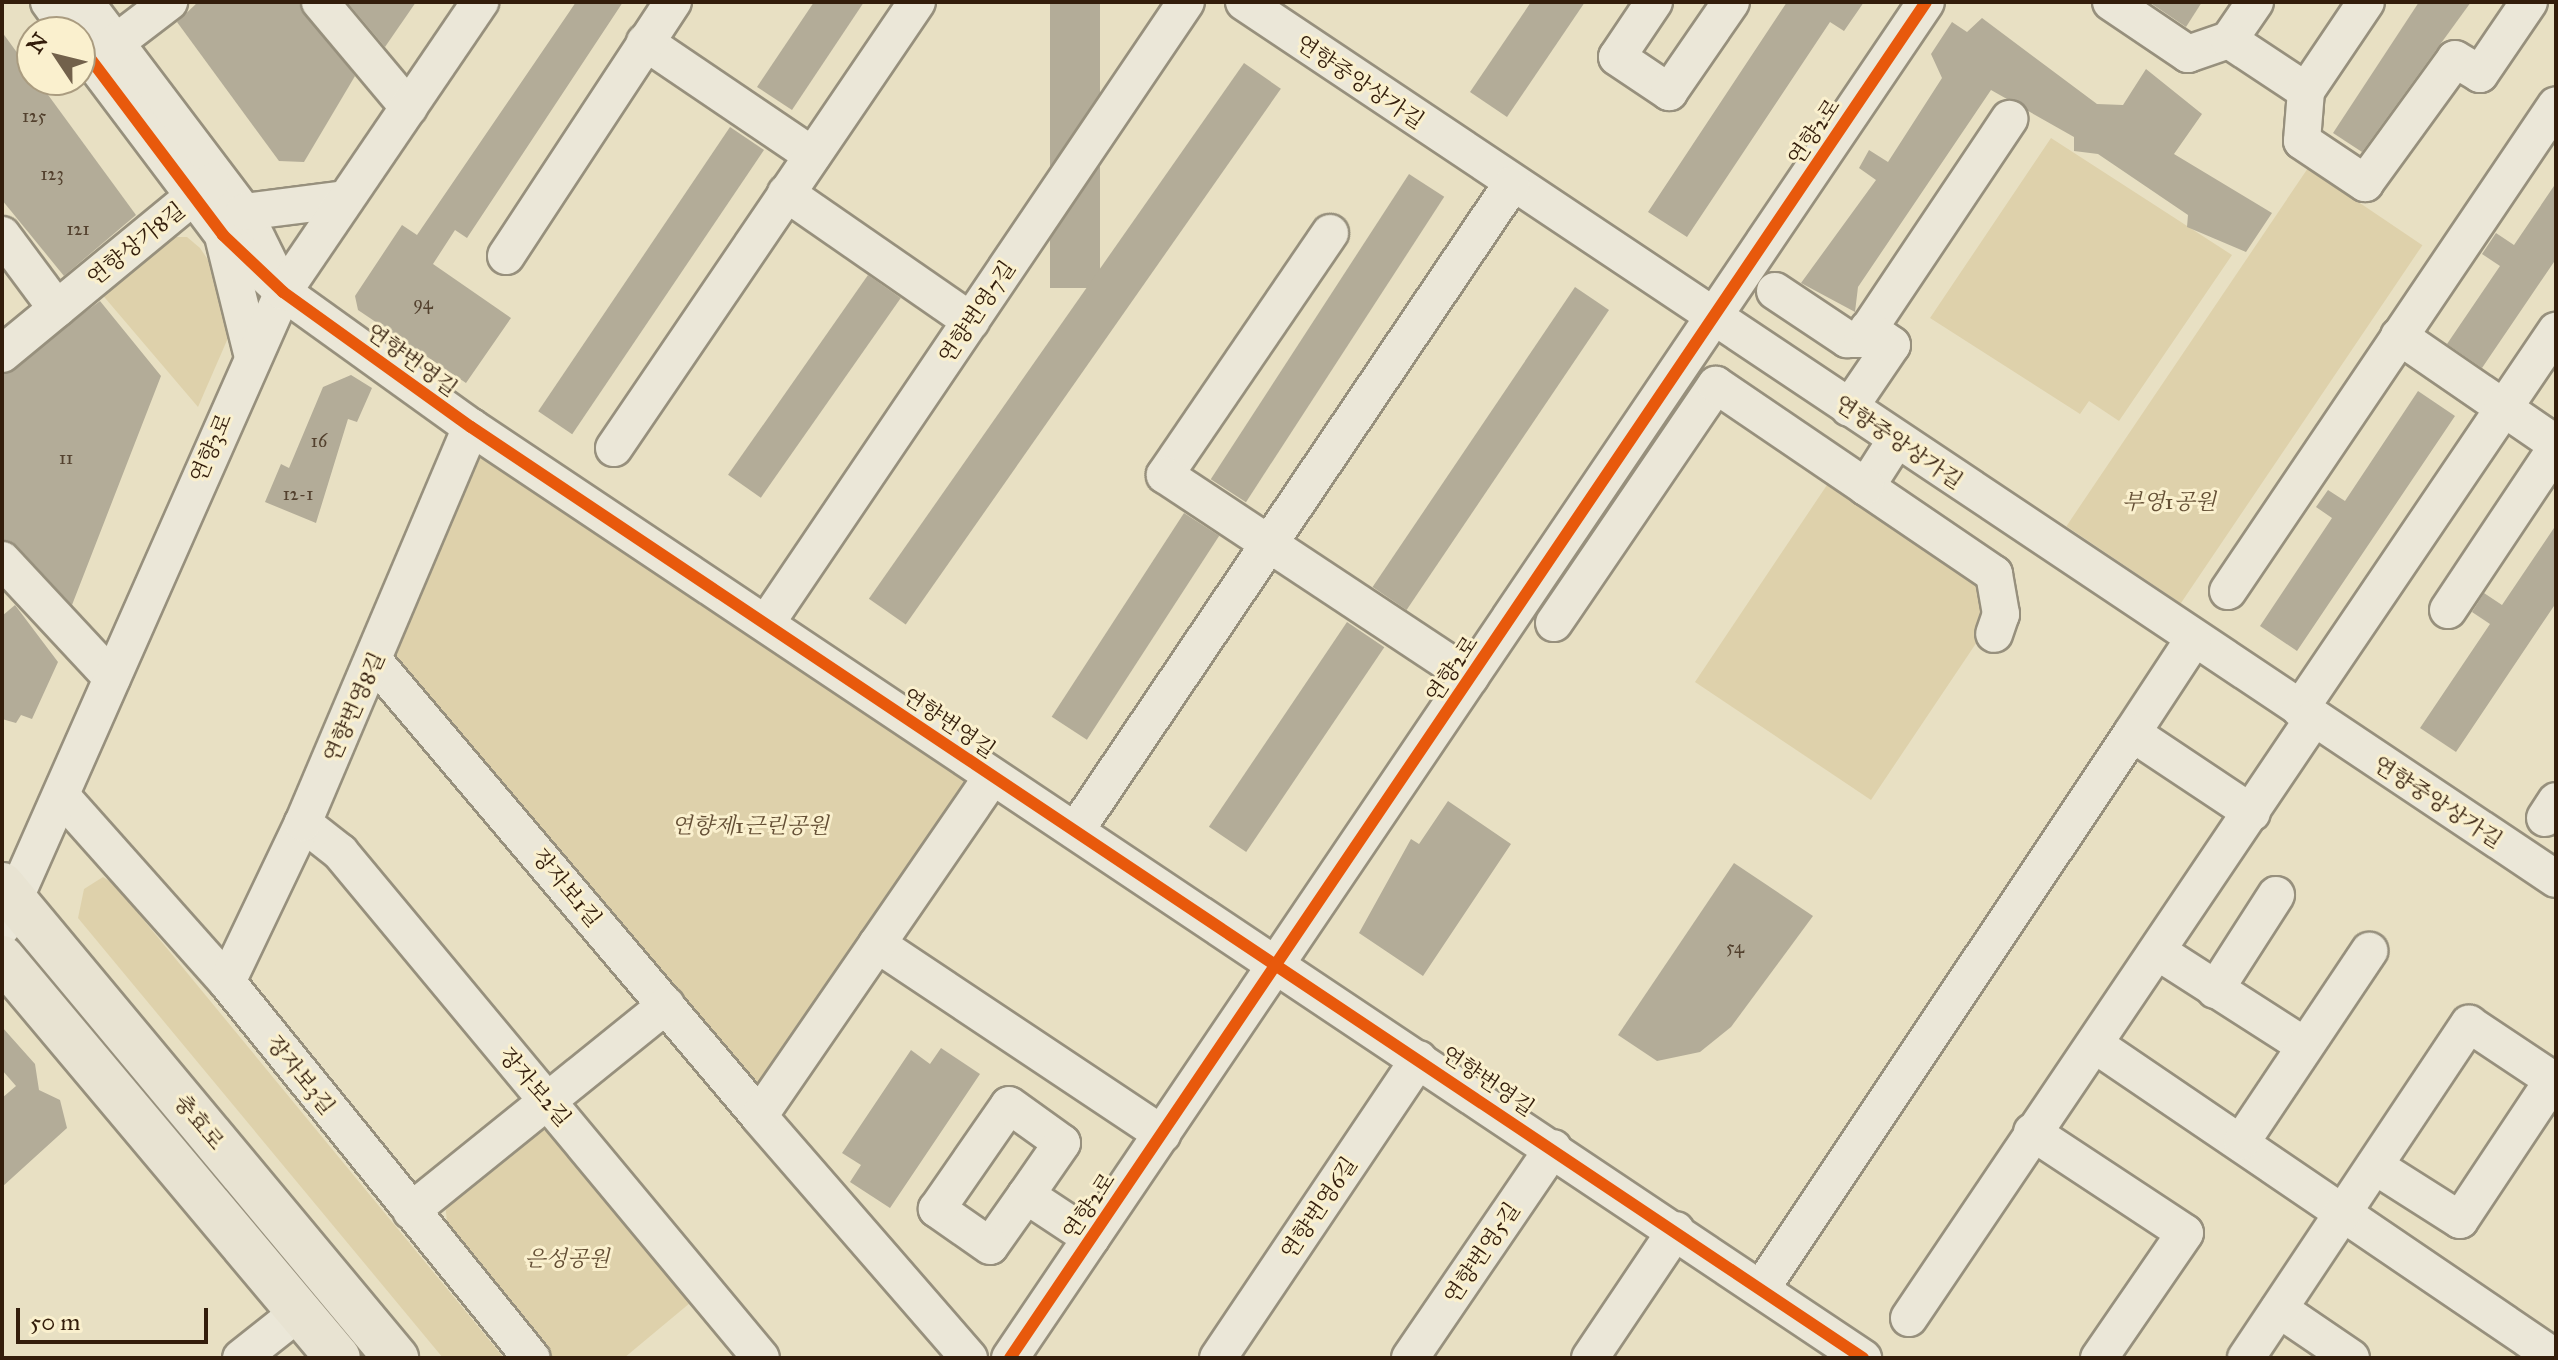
<!DOCTYPE html>
<meta charset="utf-8">
<style>
body{margin:0}
#map{position:relative;width:2558px;height:1360px;overflow:hidden;background:#e8e0c3;font-family:"IM FELL Great Primer","Noto Serif KR",serif}
div>[style]{position:absolute}
.green>*{inset:0;background:#ded1ab;transform-origin:0 0}
.building>*{inset:0;background:#b3ac98;transform-origin:0 0}
.roads{filter:drop-shadow(2px 0 #97907d) drop-shadow(-2px 0 #97907d) drop-shadow(0 2px #97907d) drop-shadow(0 -2px #97907d)}
.minor>*{height:36px;margin:-18px;padding:0 18px;transform-origin:18px;border-radius:18px;background:#ebe7d8}
.major>*{height:44px;margin:-22px;padding:0 22px;transform-origin:22px;border-radius:22px;background:#e8e3d2}
.cycleway>*{height:12px;margin:-6px;padding:0 6px;transform-origin:6px;border-radius:6px;background:#e8590c}
span{translate:-50% -50%;white-space:nowrap;text-align:center;line-height:1.15;-webkit-text-stroke:6px #faf0ce;paint-order:stroke}
.number-label{font-size:18px;color:#53412e}
.number-label span{-webkit-text-stroke-width:0}
.street-label{font-size:22px;color:#331d0b}
.park-label{font-size:22px;color:#644f35;font-style:italic}
.frame{position:absolute;inset:0;border:4px solid #331d0b;pointer-events:none}
.north{position:absolute;left:16px;top:16px;width:80px;height:80px;box-sizing:border-box;background:#faf0ce;border:2px solid #aa9c80;border-radius:50%;rotate:305deg;font-size:22px;font-weight:700;line-height:32px;text-align:center;color:#331d0b}
.north::after{content:'';display:block;margin:auto;width:28px;height:36px;background:#72614b;clip-path:polygon(50% 0,100% 100%,50% 72%,0 100%)}
.scale{position:absolute;left:16px;top:1308px;width:192px;height:36px;box-sizing:border-box;border:4px solid #331d0b;border-top:0;padding-left:10px;font-size:24px;line-height:28px;white-space:nowrap;color:#331d0b;-webkit-text-stroke:6px #faf0ce;paint-order:stroke}
</style>
<div id="map">
<div class="green">
<div style="clip-path:polygon(2051px 138px,2232px 255px,2119px 421px,2089px 401px,2080px 414px,1930px 318px)"></div>
<div style="left:2308px;top:168px;width:138px;height:432px;rotate:34deg"></div>
<div style="clip-path:polygon(166px 237px,187px 237px,200px 248px,223px 282px,230px 312px,228px 338px,198px 407px,100px 292px)"></div>
<div style="clip-path:polygon(481px 448px,966px 773px,965px 800px,761px 1093px,389px 649px)"></div>
<div style="clip-path:polygon(1833px 476px,1976px 572px,1991px 621px,1871px 800px,1695px 682px)"></div>
<div style="clip-path:polygon(103px 877px,114px 884px,504px 1358px,443px 1358px,78px 918px,84px 889px)"></div>
<div style="clip-path:polygon(528px 1126px,561px 1135px,696px 1298px,624px 1358px,553px 1358px,448px 1231px,444px 1194px)"></div>
</div>
<div class="building">
<div style="clip-path:polygon(198px 2px,300px 2px,355px 76px,304px 162px,279px 161px,177px 22px)"></div>
<div style="clip-path:polygon(347px 2px,416px 2px,385px 47px)"></div>
<div style="clip-path:polygon(576px 2px,623px 2px,467px 238px,455px 230px,433px 264px,511px 318px,466px 383px,358px 310px,355px 296px,402px 225px,417px 235px)"></div>
<div style="clip-path:polygon(814px 2px,864px 2px,792px 110px,757px 87px)"></div>
<div style="left:1050px;top:2px;width:50px;height:286px"></div>
<div style="clip-path:polygon(1531px 2px,1585px 2px,1507px 117px,1470px 92px)"></div>
<div style="clip-path:polygon(1787px 2px,1864px 2px,1844px 31px,1830px 22px,1687px 237px,1648px 212px)"></div>
<div style="clip-path:polygon(2149px 2px,2202px 2px,2186px 27px)"></div>
<div style="clip-path:polygon(2419px 2px,2471px 2px,2362px 152px,2333px 133px)"></div>
<div style="clip-path:polygon(1982px 18px,2097px 104px,2123px 105px,2146px 69px,2202px 114px,2174px 154px,2272px 213px,2246px 252px,2187px 227px,2188px 215px,2098px 154px,2074px 151px,2074px 137px,1991px 90px,1858px 287px,1855px 312px,1801px 283px,1876px 180px,1859px 168px,1869px 150px,1888px 162px,1942px 78px,1931px 54px,1952px 22px,1967px 32px)"></div>
<div style="clip-path:polygon(2px 32px,136px 215px,64px 276px,2px 200px)"></div>
<div style="left:1244px;top:63px;width:45px;height:654px;rotate:35deg"></div>
<div style="left:730px;top:127px;width:41px;height:343px;rotate:34deg"></div>
<div style="left:1409px;top:174px;width:42px;height:364px;rotate:33deg"></div>
<div style="clip-path:polygon(2556px 183px,2556px 259px,2482px 368px,2447px 344px,2500px 266px,2482px 254px,2496px 233px,2514px 245px)"></div>
<div style="left:868px;top:275px;width:40px;height:244px;rotate:35deg"></div>
<div style="left:1575px;top:287px;width:41px;height:362px;rotate:34deg"></div>
<div style="clip-path:polygon(100px 301px,161px 376px,72px 605px,17px 546px,2px 540px,2px 374px)"></div>
<div style="clip-path:polygon(351px 375px,372px 388px,357px 422px,348px 419px,316px 523px,265px 502px,281px 464px,289px 468px,323px 387px)"></div>
<div style="clip-path:polygon(2418px 391px,2455px 416px,2297px 651px,2260px 626px,2332px 518px,2316px 507px,2328px 490px,2345px 501px)"></div>
<div style="left:1184px;top:513px;width:42px;height:243px;rotate:33deg"></div>
<div style="clip-path:polygon(2556px 525px,2556px 603px,2456px 752px,2420px 728px,2490px 624px,2472px 612px,2484px 593px,2502px 605px)"></div>
<div style="clip-path:polygon(15px 605px,58px 662px,32px 719px,21px 715px,16px 723px,2px 719px,2px 616px)"></div>
<div style="left:1347px;top:622px;width:45px;height:247px;rotate:34deg"></div>
<div style="clip-path:polygon(1448px 801px,1511px 844px,1423px 976px,1359px 933px,1411px 839px,1419px 844px)"></div>
<div style="clip-path:polygon(1734px 863px,1813px 916px,1731px 1027px,1700px 1052px,1657px 1061px,1618px 1035px)"></div>
<div style="clip-path:polygon(2px 1027px,35px 1064px,39px 1090px,60px 1100px,67px 1128px,2px 1187px,2px 1098px,16px 1086px,2px 1070px)"></div>
<div style="clip-path:polygon(941px 1048px,980px 1074px,890px 1208px,850px 1182px,861px 1165px,842px 1153px,911px 1050px,930px 1064px)"></div>
</div>
<div class="roads">
<div class="minor">
<div style="left:49px;top:2px;width:37px;rotate:54deg"></div>
<div style="left:85px;top:2px;width:263px;rotate:52.9deg"></div>
<div style="left:244px;top:212px;width:68px;rotate:63.8deg"></div>
<div style="left:320px;top:2px;width:138px;rotate:50deg"></div>
<div style="left:1244px;top:2px;width:1578px;rotate:33.76deg"></div>
<div style="left:1654px;top:2px;width:66px;rotate:123.9deg"></div>
<div style="left:1617px;top:57px;width:63px;rotate:33.9deg"></div>
<div style="left:1669px;top:92px;width:109px;rotate:-55.4deg"></div>
<div style="left:2111px;top:2px;width:93px;rotate:34deg"></div>
<div style="left:2188px;top:54px;width:43px;rotate:-18.9deg"></div>
<div style="left:2255px;top:2px;width:46px;rotate:124.4deg"></div>
<div style="left:2229px;top:40px;width:92px;rotate:33.5deg"></div>
<div style="left:2306px;top:91px;width:107px;rotate:-56deg"></div>
<div style="left:645px;top:42px;width:202px;rotate:34.1deg"></div>
<div style="left:80px;top:45px;width:238px;rotate:53deg"></div>
<div style="left:223px;top:235px;width:83px;rotate:43.5deg"></div>
<div style="left:283px;top:292px;width:231px;rotate:35.7deg"></div>
<div style="left:471px;top:427px;width:1675px;rotate:33.78deg"></div>
<div style="left:97px;top:57px;width:91px;rotate:-37.4deg"></div>
<div style="left:2306px;top:91px;width:50px;rotate:94.6deg"></div>
<div style="left:2302px;top:141px;width:76px;rotate:33.7deg"></div>
<div style="left:2365px;top:183px;width:153px;rotate:-54deg"></div>
<div style="left:2455px;top:59px;width:29px;rotate:31deg"></div>
<div style="left:2480px;top:74px;width:87px;rotate:-55.8deg"></div>
<div style="left:786px;top:193px;width:225px;rotate:34.7deg"></div>
<div style="left:244px;top:212px;width:102px;rotate:-7.3deg"></div>
<div style="left:1330px;top:233px;width:293px;rotate:124.3deg"></div>
<div style="left:1165px;top:475px;width:366px;rotate:33.5deg"></div>
<div style="left:2px;top:235px;width:92px;rotate:53.4deg"></div>
<div style="left:224px;top:240px;width:116px;rotate:76.1deg"></div>
<div style="left:506px;top:256px;width:304px;rotate:-56.7deg"></div>
<div style="left:1775px;top:291px;width:87px;rotate:33.7deg"></div>
<div style="left:1847px;top:339px;width:15px"></div>
<div style="left:1862px;top:339px;width:265px;rotate:-56.2deg"></div>
<div style="left:2399px;top:336px;width:191px;rotate:34.5deg"></div>
<div style="left:2px;top:354px;width:271px;rotate:-39.5deg"></div>
<div style="left:1849px;top:408px;width:76px;rotate:-55.7deg"></div>
<div style="left:1892px;top:345px;width:29px;rotate:-146deg"></div>
<div style="left:1896px;top:440px;width:56px;rotate:122.6deg"></div>
<div style="left:1866px;top:487px;width:155px;rotate:34.2deg"></div>
<div style="left:1994px;top:574px;width:41px;rotate:80.1deg"></div>
<div style="left:2001px;top:614px;width:21px;rotate:109deg"></div>
<div style="left:614px;top:448px;width:539px;rotate:-55.81deg"></div>
<div style="left:2px;top:560px;width:161px;rotate:47deg"></div>
<div style="left:2228px;top:591px;width:586px;rotate:-55.98deg"></div>
<div style="left:2448px;top:610px;width:195px;rotate:-56.3deg"></div>
<div style="left:767px;top:622px;width:748px;rotate:-55.95deg"></div>
<div style="left:1554px;top:623px;width:288px;rotate:-55.8deg"></div>
<div style="left:1716px;top:385px;width:181px;rotate:34.2deg"></div>
<div style="left:374px;top:661px;width:596px;rotate:49.76deg"></div>
<div style="left:2300px;top:709px;width:457px;rotate:-55.9deg"></div>
<div style="left:2132px;top:733px;width:111px;rotate:-56.7deg"></div>
<div style="left:63px;top:798px;width:246px;rotate:48.3deg"></div>
<div style="left:227px;top:982px;width:484px;rotate:51deg"></div>
<div style="left:2545px;top:818px;width:20px;rotate:-57deg"></div>
<div style="left:303px;top:823px;width:47px;rotate:38.1deg"></div>
<div style="left:340px;top:852px;width:658px;rotate:50.24deg"></div>
<div style="left:1076px;top:830px;width:778px;rotate:-56deg"></div>
<div style="left:2px;top:927px;width:694px;rotate:-66.13deg"></div>
<div style="left:283px;top:292px;width:351px;rotate:-55.8deg"></div>
<div style="left:877px;top:944px;width:343px;rotate:33.7deg"></div>
<div style="left:2160px;top:953px;width:172px;rotate:32.7deg"></div>
<div style="left:227px;top:982px;width:176px;rotate:-64.5deg"></div>
<div style="left:303px;top:823px;width:430px;rotate:-67deg"></div>
<div style="left:2215px;top:990px;width:113px;rotate:-57.3deg"></div>
<div style="left:2097px;top:1046px;width:555px;rotate:34.21deg"></div>
<div style="left:2032px;top:1132px;width:183px;rotate:33.4deg"></div>
<div style="left:2185px;top:1233px;width:152px;rotate:124.5deg"></div>
<div style="left:2242px;top:1141px;width:229px;rotate:-56.2deg"></div>
<div style="left:1026px;top:1195px;width:62px;rotate:125.2deg"></div>
<div style="left:990px;top:1246px;width:65px;rotate:-145.1deg"></div>
<div style="left:937px;top:1209px;width:126px;rotate:-55.3deg"></div>
<div style="left:1009px;top:1105px;width:65px;rotate:35.6deg"></div>
<div style="left:1062px;top:1143px;width:63px;rotate:124.7deg"></div>
<div style="left:1026px;top:1195px;width:78px;rotate:33.5deg"></div>
<div style="left:411px;top:1211px;width:328px;rotate:-38.9deg"></div>
<div style="left:1761px;top:1289px;width:668px;rotate:-56.29deg"></div>
<div style="left:2132px;top:733px;width:144px;rotate:33.7deg"></div>
<div style="left:2279px;top:1309px;width:87px;rotate:34.2deg"></div>
<div style="left:1909px;top:1318px;width:723px;rotate:-56deg"></div>
<div style="left:241px;top:1358px;width:74px;rotate:-38.4deg"></div>
<div style="left:969px;top:1358px;width:320px;rotate:-131deg"></div>
<div style="left:759px;top:1116px;width:411px;rotate:-55.5deg"></div>
<div style="left:1010px;top:1358px;width:1636px;rotate:-55.96deg"></div>
<div style="left:1218px;top:1358px;width:360px;rotate:-56.1deg"></div>
<div style="left:1410px;top:1358px;width:254px;rotate:-55.7deg"></div>
<div style="left:1590px;top:1358px;width:154px;rotate:-56.1deg"></div>
<div style="left:2246px;top:1358px;width:402px;rotate:-56.3deg"></div>
<div style="left:2469px;top:1024px;width:101px;rotate:33.7deg"></div>
<div style="left:2553px;top:1080px;width:168px;rotate:123.6deg"></div>
<div style="left:2460px;top:1220px;width:101px;rotate:-147.6deg"></div>
</div>
<div class="major">
<div style="left:2px;top:885px;width:616px;rotate:50.21deg"></div>
<div style="left:2px;top:958px;width:522px;rotate:49.97deg"></div>
</div>
</div>
<div class="cycleway">
<div style="left:80px;top:45px;width:238px;rotate:53deg"></div>
<div style="left:223px;top:235px;width:83px;rotate:43.5deg"></div>
<div style="left:283px;top:292px;width:231px;rotate:35.7deg"></div>
<div style="left:471px;top:427px;width:1675px;rotate:33.78deg"></div>
<div style="left:1010px;top:1358px;width:1636px;rotate:-55.96deg"></div>
</div>
<div class="number-label">
<span style="left:34px;top:116px">125</span>
<span style="left:52px;top:174px">123</span>
<span style="left:78px;top:229px">121</span>
<span style="left:423px;top:303px">94</span>
<span style="left:319px;top:441px">16</span>
<span style="left:66px;top:458px">11</span>
<span style="left:298px;top:494px">12-1</span>
<span style="left:1735px;top:947px">54</span>
</div>
<div class="street-label">
<span style="left:1360px;top:82px;rotate:34deg">연향중앙상가길</span>
<span style="left:1814px;top:132px;rotate:-56deg">연향2로</span>
<span style="left:136px;top:244px;rotate:-39deg">연향상가8길</span>
<span style="left:977px;top:312px;rotate:-56deg">연향번영7길</span>
<span style="left:412px;top:360px;rotate:36deg">연향번영길</span>
<span style="left:1899px;top:442px;rotate:34deg">연향중앙상가길</span>
<span style="left:211px;top:448px;rotate:-67deg">연향3로</span>
<span style="left:1452px;top:669px;rotate:-56deg">연향2로</span>
<span style="left:354px;top:707px;rotate:-66deg">연향번영8길</span>
<span style="left:949px;top:723px;rotate:34deg">연향번영길</span>
<span style="left:2438px;top:802px;rotate:33deg">연향중앙상가길</span>
<span style="left:567px;top:888px;rotate:50deg">장자보1길</span>
<span style="left:301px;top:1075px;rotate:51deg">장자보3길</span>
<span style="left:1488px;top:1081px;rotate:34deg">연향번영길</span>
<span style="left:535px;top:1087px;rotate:49deg">장자보2길</span>
<span style="left:199px;top:1122px;rotate:50deg">충효로</span>
<span style="left:1089px;top:1206px;rotate:-56deg">연향2로</span>
<span style="left:1319px;top:1208px;rotate:-56deg">연향번영6길</span>
<span style="left:1482px;top:1253px;rotate:-56deg">연향번영5길</span>
</div>
<div class="park-label">
<span style="left:2169px;top:502px">부영1공원</span>
<span style="left:750px;top:826px">연향제1근린공원</span>
<span style="left:567px;top:1259px">은성공원</span>
</div>
<div class="frame"></div>
<div class="north">N</div>
<div class="scale">50 m</div>
</div>
